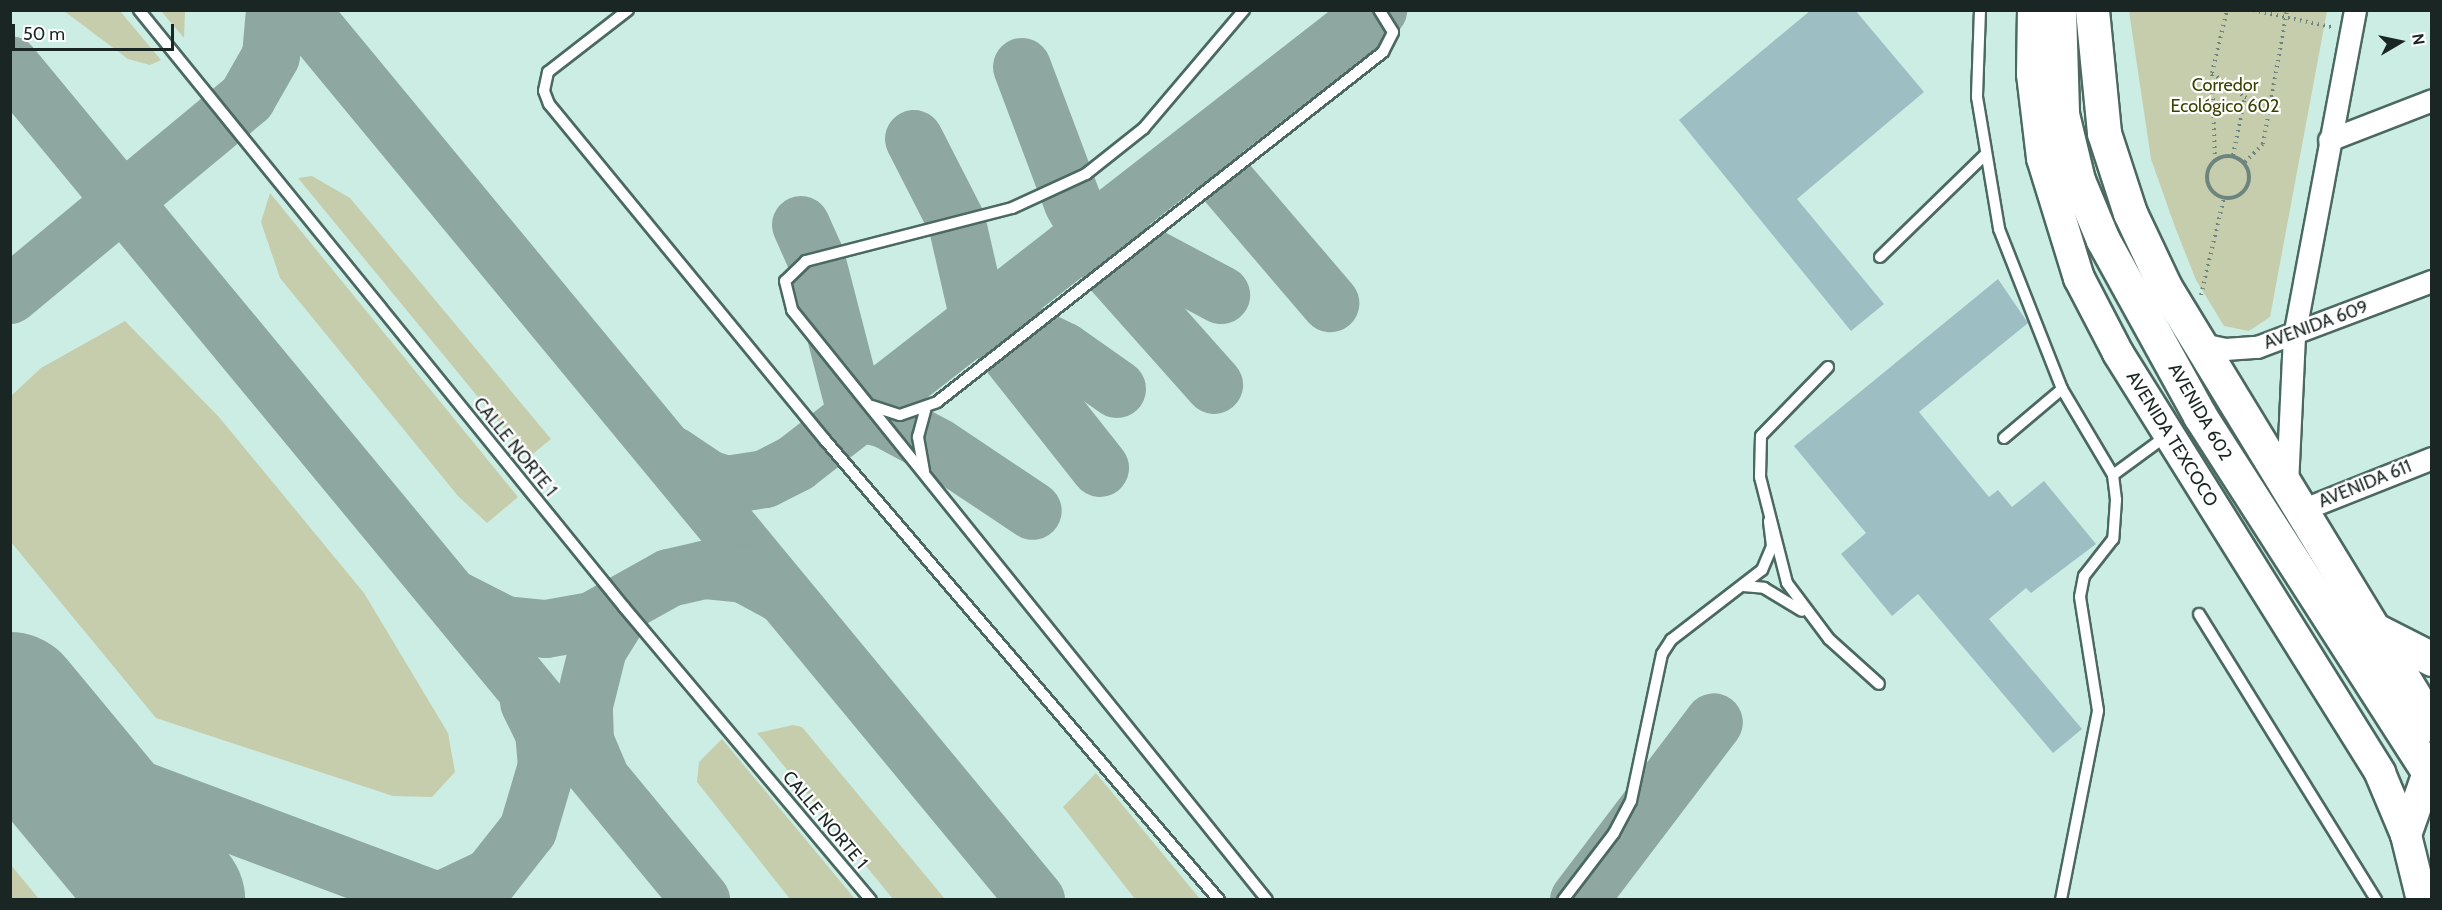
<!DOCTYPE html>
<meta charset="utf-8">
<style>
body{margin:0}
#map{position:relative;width:2442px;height:910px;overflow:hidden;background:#ccede4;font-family:Cabin,sans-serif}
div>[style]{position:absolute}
.green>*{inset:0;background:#c6cdac}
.taxiway>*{height:58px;margin:-29px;padding:0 29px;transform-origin:29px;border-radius:29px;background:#8ea7a0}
.runway>*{height:146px;margin:-73px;padding:0 73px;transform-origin:73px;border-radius:73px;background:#8ea7a0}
.building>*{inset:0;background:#9dbfc3}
.path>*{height:4px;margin-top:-2px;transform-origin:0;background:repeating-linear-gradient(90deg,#6e847e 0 1.5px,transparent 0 6px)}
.path>.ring{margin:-2px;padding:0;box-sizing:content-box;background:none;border:4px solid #6e847e;border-radius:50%}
.roads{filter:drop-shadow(2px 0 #4b6961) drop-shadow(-2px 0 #4b6961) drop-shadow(0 2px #4b6961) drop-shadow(0 -2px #4b6961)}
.lane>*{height:10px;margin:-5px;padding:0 5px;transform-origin:5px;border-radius:5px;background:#fff}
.street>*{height:21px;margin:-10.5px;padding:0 10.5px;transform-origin:10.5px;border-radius:10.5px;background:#fff}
.secondary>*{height:30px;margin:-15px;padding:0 15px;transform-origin:15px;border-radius:15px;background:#fff}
.primary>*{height:33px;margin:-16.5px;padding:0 16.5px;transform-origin:16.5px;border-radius:16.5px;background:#fff}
span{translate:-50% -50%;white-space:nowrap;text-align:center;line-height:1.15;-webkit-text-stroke:4.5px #fff;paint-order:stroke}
.park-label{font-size:18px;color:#394200}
.street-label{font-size:18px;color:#1a2623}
.frame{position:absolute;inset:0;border:12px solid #1a2623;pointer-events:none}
.north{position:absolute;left:2370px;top:12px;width:60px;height:60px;-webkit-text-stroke:4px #fff;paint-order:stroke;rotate:81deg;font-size:16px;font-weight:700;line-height:24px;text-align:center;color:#1a2623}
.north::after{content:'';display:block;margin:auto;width:21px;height:27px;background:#1a2623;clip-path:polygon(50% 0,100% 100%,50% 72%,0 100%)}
.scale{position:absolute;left:12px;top:24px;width:162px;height:27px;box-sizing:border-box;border:3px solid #1a2623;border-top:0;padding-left:8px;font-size:18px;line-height:21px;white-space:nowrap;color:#1a2623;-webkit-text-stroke:4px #fff;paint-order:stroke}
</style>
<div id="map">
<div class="green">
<div style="clip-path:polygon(64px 11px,120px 11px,161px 60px,150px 65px,128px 59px)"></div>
<div style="clip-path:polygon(161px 11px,185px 11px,184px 38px)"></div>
<div style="clip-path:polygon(2129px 11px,2327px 11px,2270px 317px,2249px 331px,2224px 326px,2196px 280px,2175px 227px,2151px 159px)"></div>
<div style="clip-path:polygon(312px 176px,350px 198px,551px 439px,528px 458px,298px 178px)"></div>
<div style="clip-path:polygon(270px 193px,518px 497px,487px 523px,458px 496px,280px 278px,261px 222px)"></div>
<div style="clip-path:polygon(125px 321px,219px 417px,364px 593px,448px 733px,455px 772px,432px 797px,393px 796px,156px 718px,11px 542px,11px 396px,41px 368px)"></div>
<div style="clip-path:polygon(793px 725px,802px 727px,945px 899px,893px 899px,757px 733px)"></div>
<div style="clip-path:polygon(722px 739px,855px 899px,790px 899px,697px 782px,699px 762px)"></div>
<div style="clip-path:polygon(1096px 773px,1200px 899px,1135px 899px,1063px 807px)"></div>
<div style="clip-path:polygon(10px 865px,11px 865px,39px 899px,11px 899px)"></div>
</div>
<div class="taxiway">
<div style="left:300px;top:10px;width:1155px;rotate:50.41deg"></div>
<div style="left:10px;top:65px;width:1084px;rotate:50.39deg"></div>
<div style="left:1022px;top:67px;width:145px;rotate:69.4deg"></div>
<div style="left:1073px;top:203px;width:34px;rotate:60deg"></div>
<div style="left:914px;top:139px;width:94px;rotate:62.9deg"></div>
<div style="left:957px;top:223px;width:98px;rotate:77.1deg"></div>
<div style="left:1223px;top:178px;width:165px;rotate:49.4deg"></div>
<div style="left:801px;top:225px;width:36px;rotate:66deg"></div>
<div style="left:816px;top:258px;width:160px;rotate:75.5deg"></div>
<div style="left:1087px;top:235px;width:65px;rotate:19deg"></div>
<div style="left:1148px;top:256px;width:83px;rotate:28.1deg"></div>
<div style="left:1109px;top:267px;width:158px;rotate:48.3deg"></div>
<div style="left:10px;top:295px;width:308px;rotate:-39.7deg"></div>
<div style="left:247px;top:98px;width:48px;rotate:-60.3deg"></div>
<div style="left:271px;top:56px;width:46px;rotate:-85deg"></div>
<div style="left:986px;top:314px;width:85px;rotate:25.7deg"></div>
<div style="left:1063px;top:351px;width:66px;rotate:35.1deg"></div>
<div style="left:1005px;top:348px;width:153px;rotate:51.6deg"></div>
<div style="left:857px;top:412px;width:29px;rotate:14deg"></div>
<div style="left:885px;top:419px;width:59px;rotate:28.3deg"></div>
<div style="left:937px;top:447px;width:115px;rotate:33.7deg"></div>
<div style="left:672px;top:455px;width:43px;rotate:33.7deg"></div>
<div style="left:708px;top:479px;width:20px;rotate:18deg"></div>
<div style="left:727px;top:485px;width:38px;rotate:-9deg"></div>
<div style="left:765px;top:479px;width:35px;rotate:-27deg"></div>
<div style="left:796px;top:463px;width:738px;rotate:-37.9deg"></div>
<div style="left:456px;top:600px;width:55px;rotate:27deg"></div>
<div style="left:505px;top:625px;width:41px;rotate:5.6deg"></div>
<div style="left:546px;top:629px;width:47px;rotate:-9.9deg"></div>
<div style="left:592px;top:621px;width:88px;rotate:-29.2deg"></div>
<div style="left:669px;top:578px;width:36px;rotate:-13deg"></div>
<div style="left:704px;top:570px;width:40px;rotate:5.7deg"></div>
<div style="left:744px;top:574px;width:44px;rotate:28.3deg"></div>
<div style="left:29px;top:727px;width:80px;rotate:34.9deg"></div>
<div style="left:95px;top:773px;width:363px;rotate:20.5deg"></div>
<div style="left:599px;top:774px;width:36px;rotate:-113deg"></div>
<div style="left:585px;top:741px;width:36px;rotate:-92deg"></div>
<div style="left:584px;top:705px;width:58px;rotate:-76deg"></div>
<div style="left:598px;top:649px;width:49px;rotate:-58.2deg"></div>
<div style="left:442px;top:900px;width:54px;rotate:-25.1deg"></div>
<div style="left:491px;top:877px;width:60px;rotate:-51.8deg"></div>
<div style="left:528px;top:830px;width:67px;rotate:-73.5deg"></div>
<div style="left:547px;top:766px;width:33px;rotate:-95deg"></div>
<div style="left:544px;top:733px;width:34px;rotate:-116deg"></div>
<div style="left:1579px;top:900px;width:223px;rotate:-52.8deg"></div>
</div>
<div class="runway">
<div style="left:10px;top:705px;width:254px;rotate:50.3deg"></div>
</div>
<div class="building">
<div style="clip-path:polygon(1811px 10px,1855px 10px,1924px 92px,1797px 199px,1884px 304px,1851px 331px,1679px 120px)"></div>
<div style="clip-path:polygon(1998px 279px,2028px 323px,1919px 412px,1989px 497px,1998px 490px,2012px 507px,2044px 481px,2096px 544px,2031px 593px,2026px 588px,1989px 619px,2082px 729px,2053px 753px,1918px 594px,1892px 616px,1841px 554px,1866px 533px,1794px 446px)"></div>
</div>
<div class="path">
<div style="left:2253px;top:10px;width:80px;rotate:12.3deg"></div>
<div style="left:2212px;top:73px;width:41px;rotate:36deg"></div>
<div style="left:2233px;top:155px;width:59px;rotate:-78.3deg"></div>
<div style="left:2245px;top:97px;width:29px;rotate:27deg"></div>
<div class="ring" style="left:2207px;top:156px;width:38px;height:38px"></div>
<div style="left:2215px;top:160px;width:87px;rotate:-92deg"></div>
<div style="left:2212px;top:73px;width:65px;rotate:-76.6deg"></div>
<div style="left:2245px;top:162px;width:25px;rotate:-45deg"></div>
<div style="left:2263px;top:144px;width:136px;rotate:-79.8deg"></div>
<div style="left:2201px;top:295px;width:100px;rotate:-76.7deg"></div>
</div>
<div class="roads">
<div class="lane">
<div style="left:139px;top:10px;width:769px;rotate:50.91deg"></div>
<div style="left:624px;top:607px;width:383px;rotate:49.9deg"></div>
<div style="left:628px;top:10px;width:101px;rotate:142.2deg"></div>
<div style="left:548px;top:72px;width:19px;rotate:102deg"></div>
<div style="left:544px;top:91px;width:14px;rotate:69deg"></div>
<div style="left:549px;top:104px;width:435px;rotate:50.6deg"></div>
<div style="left:825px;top:440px;width:606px;rotate:49.42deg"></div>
<div style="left:1244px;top:10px;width:155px;rotate:130.3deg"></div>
<div style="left:1144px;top:128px;width:74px;rotate:141.6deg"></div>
<div style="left:1086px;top:174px;width:81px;rotate:155.3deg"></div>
<div style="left:1012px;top:208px;width:213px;rotate:165.6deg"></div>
<div style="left:806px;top:261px;width:29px;rotate:136deg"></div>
<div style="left:785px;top:281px;width:30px;rotate:76deg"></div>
<div style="left:792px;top:310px;width:757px;rotate:51.16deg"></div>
<div style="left:1980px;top:10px;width:87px;rotate:92deg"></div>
<div style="left:1977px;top:97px;width:134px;rotate:80.5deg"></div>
<div style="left:1999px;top:229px;width:172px;rotate:68.5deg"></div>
<div style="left:2062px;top:389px;width:100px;rotate:59.3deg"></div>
<div style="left:2113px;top:475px;width:25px;rotate:83deg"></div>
<div style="left:2116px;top:500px;width:39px;rotate:94deg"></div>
<div style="left:2113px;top:539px;width:47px;rotate:128.1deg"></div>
<div style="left:2084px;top:576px;width:21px;rotate:101deg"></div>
<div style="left:2080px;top:597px;width:115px;rotate:81deg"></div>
<div style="left:2098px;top:711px;width:193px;rotate:101.1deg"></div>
<div style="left:1880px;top:257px;width:145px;rotate:-44.2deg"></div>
<div style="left:1828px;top:367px;width:96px;rotate:134.2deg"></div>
<div style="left:1761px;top:436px;width:41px;rotate:91.4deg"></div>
<div style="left:1760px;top:477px;width:109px;rotate:75.7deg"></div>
<div style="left:1787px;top:583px;width:70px;rotate:53.1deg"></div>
<div style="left:1829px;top:639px;width:67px;rotate:42deg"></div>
<div style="left:872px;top:406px;width:29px;rotate:18deg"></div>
<div style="left:900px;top:415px;width:39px;rotate:-19deg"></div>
<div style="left:937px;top:402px;width:567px;rotate:-38.12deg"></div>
<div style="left:1383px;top:52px;width:22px;rotate:-63deg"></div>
<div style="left:1393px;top:32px;width:26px;rotate:-122deg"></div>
<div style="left:2004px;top:438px;width:76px;rotate:-40.2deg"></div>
<div style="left:924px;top:471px;width:35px;rotate:-100deg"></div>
<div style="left:918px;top:437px;width:28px;rotate:-75deg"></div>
<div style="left:2113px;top:475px;width:66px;rotate:-36.3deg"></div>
<div style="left:1743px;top:586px;width:21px;rotate:5deg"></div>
<div style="left:1764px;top:588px;width:44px;rotate:31.2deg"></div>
<div style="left:2199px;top:614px;width:336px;rotate:58.2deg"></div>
<div style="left:1563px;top:900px;width:84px;rotate:-52.7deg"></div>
<div style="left:1614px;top:833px;width:36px;rotate:-62deg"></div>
<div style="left:1631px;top:801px;width:150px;rotate:-78.1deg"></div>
<div style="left:1662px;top:654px;width:17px;rotate:-57deg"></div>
<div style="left:1671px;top:640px;width:115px;rotate:-37.6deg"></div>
<div style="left:1762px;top:570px;width:26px;rotate:-67deg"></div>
<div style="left:1772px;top:546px;width:25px;rotate:-97deg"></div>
</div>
<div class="street">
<div style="left:2329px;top:140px;width:110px;rotate:-21.2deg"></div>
<div style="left:2197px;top:343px;width:29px;rotate:12deg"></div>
<div style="left:2225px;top:349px;width:32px;rotate:-4deg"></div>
<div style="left:2257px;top:347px;width:187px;rotate:-20.7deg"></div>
<div style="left:2287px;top:484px;width:148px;rotate:-87.3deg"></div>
<div style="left:2294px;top:336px;width:332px;rotate:-79.4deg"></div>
<div style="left:2299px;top:511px;width:143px;rotate:-21.7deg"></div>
</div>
<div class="secondary">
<div style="left:2033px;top:10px;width:64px;rotate:90.9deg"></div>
<div style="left:2032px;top:74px;width:85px;rotate:83.2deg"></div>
<div style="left:2042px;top:158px;width:126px;rotate:72.9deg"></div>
<div style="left:2079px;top:278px;width:85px;rotate:62.5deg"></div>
<div style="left:2118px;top:353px;width:495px;rotate:58deg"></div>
<div style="left:2380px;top:773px;width:67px;rotate:67.2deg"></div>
<div style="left:2406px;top:835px;width:67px;rotate:76.2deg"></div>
<div style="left:2406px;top:835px;width:78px;rotate:-70.6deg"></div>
</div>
<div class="primary">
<div style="left:2059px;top:10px;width:104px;rotate:88.3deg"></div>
<div style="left:2062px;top:114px;width:68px;rotate:76.4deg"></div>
<div style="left:2078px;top:180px;width:65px;rotate:67.4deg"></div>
<div style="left:2103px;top:240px;width:201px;rotate:61.1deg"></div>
<div style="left:2200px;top:416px;width:430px;rotate:57.3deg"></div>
<div style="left:2092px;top:10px;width:124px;rotate:84.4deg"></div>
<div style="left:2104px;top:133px;width:84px;rotate:72deg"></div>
<div style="left:2130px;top:213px;width:82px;rotate:64.7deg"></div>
<div style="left:2165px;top:287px;width:513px;rotate:58.63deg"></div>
<div style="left:2375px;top:630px;width:64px;rotate:27deg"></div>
</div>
</div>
<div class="park-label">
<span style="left:2225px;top:96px">Corredor<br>Ecológico 602</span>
</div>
<div class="street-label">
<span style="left:2316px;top:325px;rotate:-20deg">AVENIDA 609</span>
<span style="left:2200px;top:412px;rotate:60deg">AVENIDA 602</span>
<span style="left:2172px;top:439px;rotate:58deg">AVENIDA TEXCOCO</span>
<span style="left:515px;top:447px;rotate:51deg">CALLE NORTE 1</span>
<span style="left:2365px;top:484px;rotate:-22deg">AVENIDA 611</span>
<span style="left:825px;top:820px;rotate:50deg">CALLE NORTE 1</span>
</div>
<div class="frame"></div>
<div class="north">N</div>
<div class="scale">50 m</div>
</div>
